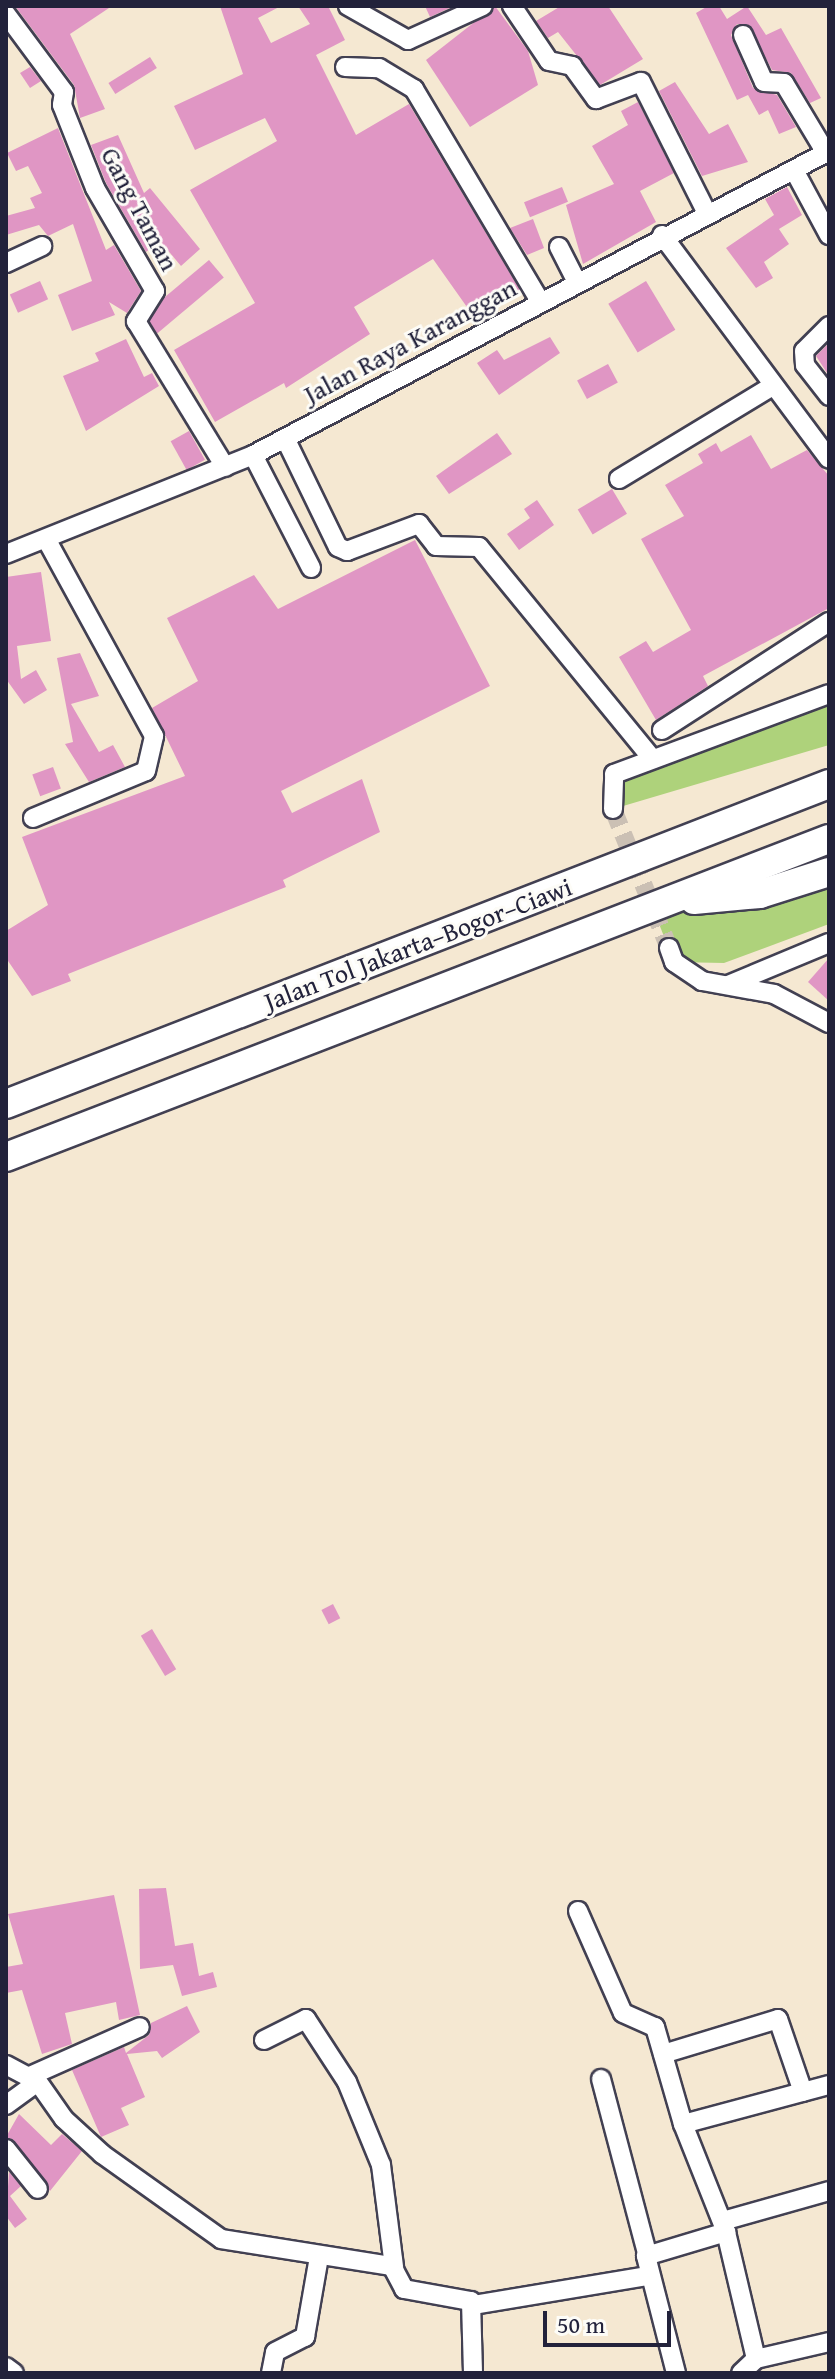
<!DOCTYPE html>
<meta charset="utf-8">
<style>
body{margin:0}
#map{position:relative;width:835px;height:2379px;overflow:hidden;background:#f5e8d2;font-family:"Gentium Book Plus",serif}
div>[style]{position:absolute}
.green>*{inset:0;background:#aed27b}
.building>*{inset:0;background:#e096c4;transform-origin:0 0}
.minor-tunnel>*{height:18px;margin-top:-9px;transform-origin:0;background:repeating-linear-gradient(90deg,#cbc0b4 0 18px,transparent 0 27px)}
.roads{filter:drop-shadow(2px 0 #424052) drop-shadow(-2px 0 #424052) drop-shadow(0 2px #424052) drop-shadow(0 -2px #424052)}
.minor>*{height:18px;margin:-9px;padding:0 9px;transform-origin:9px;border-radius:9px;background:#fff}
.highway>*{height:28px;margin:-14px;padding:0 14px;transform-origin:14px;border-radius:14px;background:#fff}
span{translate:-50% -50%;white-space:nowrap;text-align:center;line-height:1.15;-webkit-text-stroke:6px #fdfcf7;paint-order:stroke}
.street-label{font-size:26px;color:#22223b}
.frame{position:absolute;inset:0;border:8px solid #22223b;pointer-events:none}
.scale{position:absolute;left:543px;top:2311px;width:128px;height:36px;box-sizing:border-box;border:4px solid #22223b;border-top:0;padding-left:10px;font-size:24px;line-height:28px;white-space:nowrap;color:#22223b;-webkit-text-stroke:6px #fdfcf7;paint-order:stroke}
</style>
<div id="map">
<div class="green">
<div style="clip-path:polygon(829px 694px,829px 745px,613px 809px,610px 778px)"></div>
<div style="clip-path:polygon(829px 839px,829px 924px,724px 963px,674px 962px,652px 906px)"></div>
</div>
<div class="building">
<div style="clip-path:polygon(15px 6px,112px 6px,70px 34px,105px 109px,80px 118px,74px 85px)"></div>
<div style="clip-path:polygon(220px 6px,281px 6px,258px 18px,271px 43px,310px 24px,298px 6px,328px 6px,345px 40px,316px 55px,356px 135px,409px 104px,520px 290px,474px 317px,433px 259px,354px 307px,370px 334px,286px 388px,284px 383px,215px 422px,174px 350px,255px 303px,190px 190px,277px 141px,265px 118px,195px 150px,174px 106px,243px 74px)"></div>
<div style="clip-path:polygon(425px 6px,454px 6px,430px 17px)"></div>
<div style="clip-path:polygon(495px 6px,528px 51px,538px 85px,470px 127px,426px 60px)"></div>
<div style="clip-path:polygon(561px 6px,608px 6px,643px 59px,600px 85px,558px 32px,548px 38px,536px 21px)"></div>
<div style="clip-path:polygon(708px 6px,719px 6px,727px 19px,747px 6px,766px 35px,781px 28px,821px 98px,810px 103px,791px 73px,772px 70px,749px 25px,737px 24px,731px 35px,753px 88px,777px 95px,796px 127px,779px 134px,768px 110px,759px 115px,748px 95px,737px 100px,696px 13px)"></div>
<div style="left:150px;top:57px;width:13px;height:49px;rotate:58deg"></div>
<div style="clip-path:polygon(30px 67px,41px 81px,30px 88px,20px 73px)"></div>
<div style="clip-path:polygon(675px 82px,709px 134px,728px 124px,748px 162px,702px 176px,659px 91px)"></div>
<div style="clip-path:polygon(638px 102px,674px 173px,640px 191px,656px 222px,583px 264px,566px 205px,614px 184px,592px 146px,628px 125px,621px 111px)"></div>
<div style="clip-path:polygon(58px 128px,106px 250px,114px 245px,141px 291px,127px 313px,109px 302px,115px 315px,72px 331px,58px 295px,92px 281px,73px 224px,48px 236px,39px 225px,6px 235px,6px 216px,35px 208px,30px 198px,42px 193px,28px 166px,16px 171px,7px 153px)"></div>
<div style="clip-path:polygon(118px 135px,144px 193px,150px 188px,200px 249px,181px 266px,160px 241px,146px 252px,106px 183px,91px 145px)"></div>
<div style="left:562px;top:187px;width:16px;height:41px;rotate:68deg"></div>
<div style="clip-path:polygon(787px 187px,802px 215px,779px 229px,789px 244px,764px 262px,773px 278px,756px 288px,726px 248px,774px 215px,765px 199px)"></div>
<div style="clip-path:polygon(533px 219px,544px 248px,527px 255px,510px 228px)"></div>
<div style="left:209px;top:260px;width:23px;height:87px;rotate:50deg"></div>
<div style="left:40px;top:281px;width:20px;height:33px;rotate:66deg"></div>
<div style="left:646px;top:281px;width:57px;height:44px;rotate:59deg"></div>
<div style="clip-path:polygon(550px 337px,560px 353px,499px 395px,477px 363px,497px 350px,504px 360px)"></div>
<div style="clip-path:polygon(126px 339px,144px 377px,152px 373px,159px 386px,86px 431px,63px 376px,99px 361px,95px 353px)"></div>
<div style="clip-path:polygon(829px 343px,829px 376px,816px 356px)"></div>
<div style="left:608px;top:364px;width:21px;height:35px;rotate:62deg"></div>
<div style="left:189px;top:431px;width:33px;height:21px;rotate:61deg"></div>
<div style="clip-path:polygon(497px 433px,512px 454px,449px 494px,436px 476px)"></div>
<div style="clip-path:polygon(751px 435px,771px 469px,807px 450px,829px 476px,829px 608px,703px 676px,708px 686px,656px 720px,619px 657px,646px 641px,653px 652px,691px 630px,641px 539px,684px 516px,665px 485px,703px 463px,698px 454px,716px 443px,721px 452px)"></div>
<div style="left:612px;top:489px;width:29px;height:40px;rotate:59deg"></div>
<div style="clip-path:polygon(537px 500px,554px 525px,519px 550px,507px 534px,530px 518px,524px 509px)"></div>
<div style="clip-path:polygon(415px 540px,490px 686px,281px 791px,292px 813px,362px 779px,380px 832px,283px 880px,286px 887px,68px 974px,71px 981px,32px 996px,6px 958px,6px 931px,48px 905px,22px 837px,185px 776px,152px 708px,198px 681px,167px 618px,254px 575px,278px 609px)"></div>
<div style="clip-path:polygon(41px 572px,51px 641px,17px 646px,21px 679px,36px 670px,47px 690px,24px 704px,6px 679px,6px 577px)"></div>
<div style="clip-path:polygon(80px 653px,99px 696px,71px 704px,99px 752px,113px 745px,125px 767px,89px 782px,65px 744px,73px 742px,57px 658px)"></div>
<div style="left:53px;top:767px;width:23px;height:22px;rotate:70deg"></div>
<div style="clip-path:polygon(829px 958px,829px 1001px,808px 982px)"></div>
<div style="left:333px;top:1604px;width:16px;height:13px;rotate:63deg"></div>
<div style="left:152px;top:1629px;width:47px;height:13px;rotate:59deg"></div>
<div style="clip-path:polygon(166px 1888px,175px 1946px,193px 1943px,199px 1976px,213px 1972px,217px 1987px,182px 1996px,173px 1965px,140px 1969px,139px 1889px)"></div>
<div style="clip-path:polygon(114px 1895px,140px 2015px,119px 2020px,116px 2002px,65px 2013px,72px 2044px,42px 2054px,22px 1990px,6px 1993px,6px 1967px,23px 1964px,8px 1914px)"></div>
<div style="clip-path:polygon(187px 2006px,200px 2032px,162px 2058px,157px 2051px,127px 2054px,145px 2097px,121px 2108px,129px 2125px,101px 2137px,72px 2070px,124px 2047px,126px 2053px,149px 2035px,151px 2023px)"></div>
<div style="clip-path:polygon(19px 2114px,51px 2145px,62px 2134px,82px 2151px,50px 2191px,6px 2137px)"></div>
<div style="clip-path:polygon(9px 2172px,21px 2186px,10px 2196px,27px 2219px,15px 2228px,6px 2216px)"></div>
</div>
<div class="minor-tunnel">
<div style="left:613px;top:809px;width:150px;rotate:68.1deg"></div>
</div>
<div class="roads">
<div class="minor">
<div style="left:348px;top:6px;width:69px;rotate:29.5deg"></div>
<div style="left:408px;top:40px;width:82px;rotate:-24.4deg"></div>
<div style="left:512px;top:6px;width:66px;rotate:56.1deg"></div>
<div style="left:549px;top:61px;width:24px;rotate:12deg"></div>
<div style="left:572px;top:66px;width:41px;rotate:54deg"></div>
<div style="left:596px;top:99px;width:48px;rotate:-20.7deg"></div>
<div style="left:641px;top:82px;width:147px;rotate:63.3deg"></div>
<div style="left:6px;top:14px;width:97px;rotate:53.4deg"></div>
<div style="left:64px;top:92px;width:13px;rotate:99deg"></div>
<div style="left:62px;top:105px;width:89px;rotate:68.3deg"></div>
<div style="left:95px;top:188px;width:119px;rotate:59.8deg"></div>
<div style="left:155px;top:291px;width:36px;rotate:122deg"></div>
<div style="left:136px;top:321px;width:171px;rotate:58.6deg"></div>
<div style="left:743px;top:35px;width:51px;rotate:65.9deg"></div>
<div style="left:764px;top:82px;width:20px;rotate:3deg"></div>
<div style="left:784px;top:83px;width:82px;rotate:59deg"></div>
<div style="left:345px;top:67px;width:34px;rotate:2deg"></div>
<div style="left:379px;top:68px;width:41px;rotate:31deg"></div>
<div style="left:414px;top:89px;width:247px;rotate:59.3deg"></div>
<div style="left:794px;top:170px;width:74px;rotate:61.7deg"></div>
<div style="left:662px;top:235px;width:279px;rotate:53.3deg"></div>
<div style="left:559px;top:247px;width:39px;rotate:63deg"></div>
<div style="left:6px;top:263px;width:40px;rotate:-25deg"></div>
<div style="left:829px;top:326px;width:35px;rotate:135deg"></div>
<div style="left:804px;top:351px;width:14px;rotate:86deg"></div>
<div style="left:805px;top:365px;width:39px;rotate:52deg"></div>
<div style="left:285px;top:438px;width:121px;rotate:64.1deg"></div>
<div style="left:338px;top:547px;width:10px;rotate:24deg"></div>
<div style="left:347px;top:551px;width:77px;rotate:-20.6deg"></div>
<div style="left:419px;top:524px;width:28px;rotate:52deg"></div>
<div style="left:436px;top:546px;width:43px;rotate:1.3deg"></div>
<div style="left:479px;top:547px;width:273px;rotate:50.7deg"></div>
<div style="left:253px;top:455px;width:127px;rotate:62.8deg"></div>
<div style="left:619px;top:479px;width:178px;rotate:-31.2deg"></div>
<div style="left:6px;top:554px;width:266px;rotate:-21.8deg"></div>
<div style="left:253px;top:455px;width:651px;rotate:-27.82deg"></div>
<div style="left:662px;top:730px;width:199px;rotate:-32.9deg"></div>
<div style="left:613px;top:809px;width:35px;rotate:-88deg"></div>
<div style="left:614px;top:774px;width:229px;rotate:-20.4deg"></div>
<div style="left:33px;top:818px;width:122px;rotate:-22.6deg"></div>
<div style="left:146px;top:771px;width:36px;rotate:-77deg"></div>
<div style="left:154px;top:736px;width:221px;rotate:-118.7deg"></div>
<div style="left:669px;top:948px;width:15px;rotate:70deg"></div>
<div style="left:674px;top:962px;width:34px;rotate:34deg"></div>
<div style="left:702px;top:981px;width:73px;rotate:10.2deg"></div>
<div style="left:774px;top:994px;width:62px;rotate:27.8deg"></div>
<div style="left:728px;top:985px;width:109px;rotate:-22.6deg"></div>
<div style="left:578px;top:1911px;width:111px;rotate:66.2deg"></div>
<div style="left:623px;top:2013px;width:35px;rotate:24deg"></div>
<div style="left:655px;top:2027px;width:101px;rotate:73.9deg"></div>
<div style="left:264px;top:2040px;width:47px;rotate:-26.6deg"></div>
<div style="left:306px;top:2019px;width:75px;rotate:56.9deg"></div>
<div style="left:347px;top:2082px;width:90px;rotate:67.7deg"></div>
<div style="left:381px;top:2165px;width:103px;rotate:82.7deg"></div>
<div style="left:663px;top:2054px;width:120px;rotate:-16.9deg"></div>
<div style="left:778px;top:2019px;width:77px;rotate:71.1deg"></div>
<div style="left:6px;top:2065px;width:36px;rotate:28deg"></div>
<div style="left:38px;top:2082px;width:45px;rotate:54.9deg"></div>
<div style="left:64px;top:2119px;width:52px;rotate:42.6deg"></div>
<div style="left:102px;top:2154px;width:146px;rotate:35.5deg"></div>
<div style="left:221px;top:2239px;width:173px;rotate:9deg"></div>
<div style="left:392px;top:2266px;width:26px;rotate:62deg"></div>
<div style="left:404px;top:2289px;width:68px;rotate:10.2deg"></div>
<div style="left:471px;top:2301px;width:72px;rotate:88.4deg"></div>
<div style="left:30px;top:2076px;width:120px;rotate:-24deg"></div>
<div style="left:601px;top:2079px;width:180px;rotate:75.2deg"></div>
<div style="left:6px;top:2105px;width:39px;rotate:-36deg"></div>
<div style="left:6px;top:2149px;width:51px;rotate:51.3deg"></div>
<div style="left:723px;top:2221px;width:110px;rotate:-15.8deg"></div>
<div style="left:474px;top:2305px;width:175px;rotate:-9.5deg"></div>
<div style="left:756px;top:2359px;width:75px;rotate:-13.1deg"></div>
<div style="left:6px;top:2367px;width:10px;rotate:37deg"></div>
<div style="left:271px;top:2373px;width:21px;rotate:-79deg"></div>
<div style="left:275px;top:2352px;width:34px;rotate:-27deg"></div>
<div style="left:305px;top:2337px;width:81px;rotate:-80.1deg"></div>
<div style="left:676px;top:2373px;width:121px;rotate:-104.4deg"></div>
<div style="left:646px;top:2256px;width:84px;rotate:-16.7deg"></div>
<div style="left:741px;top:2373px;width:21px;rotate:-43deg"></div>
<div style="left:756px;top:2359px;width:130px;rotate:-103.3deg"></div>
<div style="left:726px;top:2232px;width:116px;rotate:-111.7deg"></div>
<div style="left:683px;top:2124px;width:151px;rotate:-15deg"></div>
</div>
<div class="highway">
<div style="left:694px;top:900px;width:66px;rotate:-5.2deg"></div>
<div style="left:760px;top:894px;width:72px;rotate:-17.7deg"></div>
<div style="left:6px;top:1104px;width:883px;rotate:-21.25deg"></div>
<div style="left:6px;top:1157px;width:882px;rotate:-21.13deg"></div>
</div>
</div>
<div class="street-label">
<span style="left:140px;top:209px;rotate:62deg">Gang Taman</span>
<span style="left:410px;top:341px;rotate:-28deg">Jalan Raya Karanggan</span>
<span style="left:418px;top:944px;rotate:-21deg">Jalan Tol Jakarta–Bogor–Ciawi</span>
</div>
<div class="frame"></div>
<div class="scale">50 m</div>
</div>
